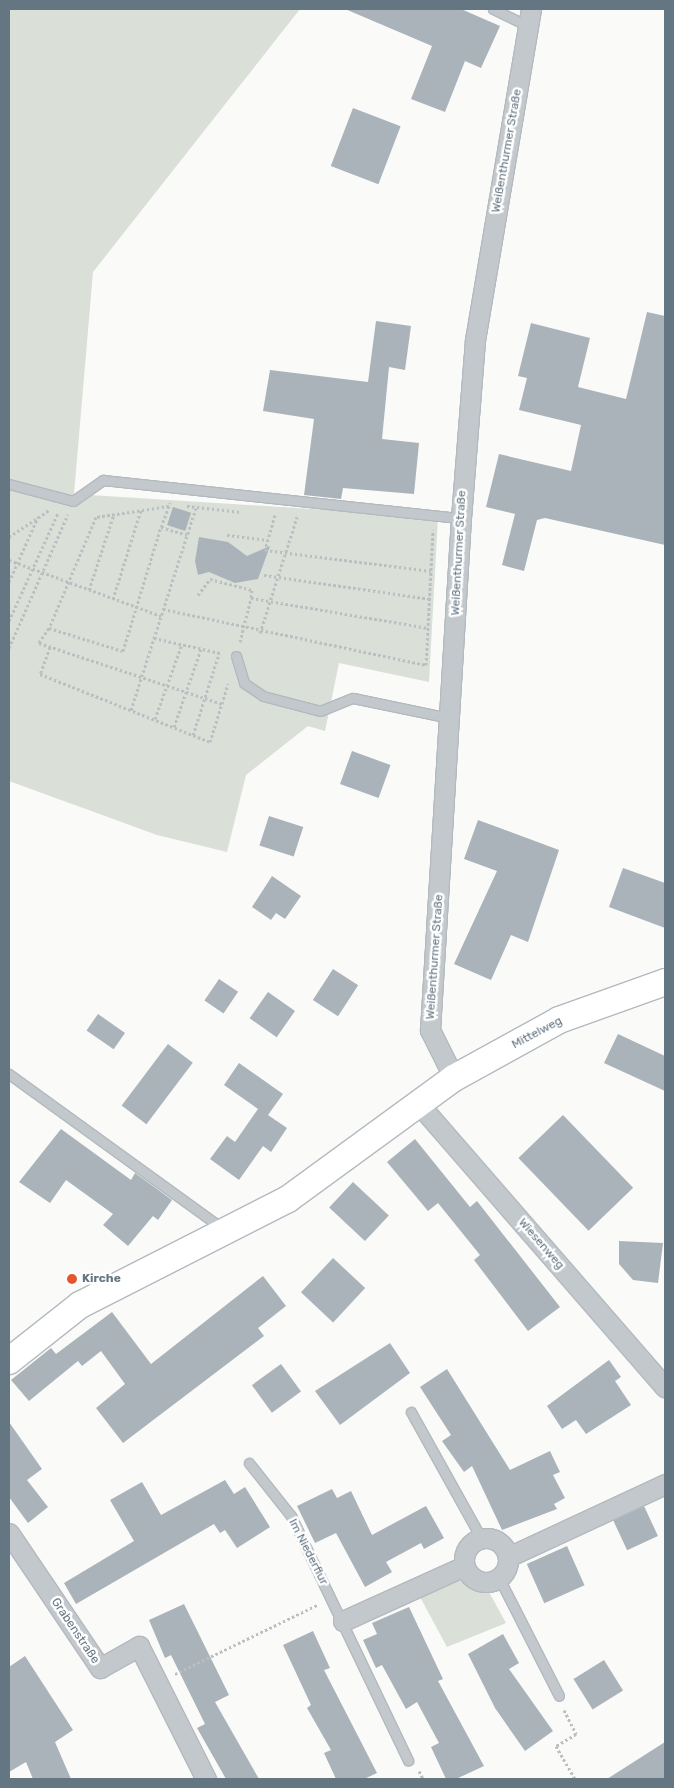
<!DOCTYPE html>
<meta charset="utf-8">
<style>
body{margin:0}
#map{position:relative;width:674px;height:1788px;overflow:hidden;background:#fafaf8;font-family:Rubik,sans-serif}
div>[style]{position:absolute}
.green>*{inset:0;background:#dadfd7}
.building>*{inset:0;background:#aab3b9;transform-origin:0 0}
.path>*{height:3px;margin-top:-1.5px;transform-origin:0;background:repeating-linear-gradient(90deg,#bbbfc2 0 2.5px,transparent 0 5px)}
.roads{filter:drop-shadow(1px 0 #b3babf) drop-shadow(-1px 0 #b3babf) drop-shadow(0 1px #b3babf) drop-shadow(0 -1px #b3babf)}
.lane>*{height:9px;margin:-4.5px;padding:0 4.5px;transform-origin:4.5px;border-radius:4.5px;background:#c3c8cc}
.street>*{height:19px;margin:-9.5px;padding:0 9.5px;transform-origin:9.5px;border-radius:9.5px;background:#c3c8cc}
.street>.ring{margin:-9.5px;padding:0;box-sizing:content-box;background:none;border:19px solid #c3c8cc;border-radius:50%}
.secondary>*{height:26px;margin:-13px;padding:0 13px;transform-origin:13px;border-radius:13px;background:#fff}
.dots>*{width:14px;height:14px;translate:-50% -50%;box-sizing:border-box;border:2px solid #fff;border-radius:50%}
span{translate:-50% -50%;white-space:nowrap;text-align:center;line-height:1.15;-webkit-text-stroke:5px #fff;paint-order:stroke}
.street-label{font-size:12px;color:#657683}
.poi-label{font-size:12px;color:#657683;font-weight:700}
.left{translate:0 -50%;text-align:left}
.frame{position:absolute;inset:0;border:10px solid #657683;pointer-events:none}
</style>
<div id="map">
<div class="green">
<div style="clip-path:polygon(9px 9px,300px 9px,93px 272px,74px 494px,438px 517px,429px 682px,339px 663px,325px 731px,308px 726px,246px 775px,227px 852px,157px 835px,9px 781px)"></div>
<div style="clip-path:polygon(454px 1579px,489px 1592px,506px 1623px,447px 1647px,420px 1597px)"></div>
</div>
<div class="building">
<div style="clip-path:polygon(345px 9px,461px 9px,500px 26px,481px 68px,465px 61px,445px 112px,411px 99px,432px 46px)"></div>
<div style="left:353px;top:108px;width:51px;height:62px;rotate:21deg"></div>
<div style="clip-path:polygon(647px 312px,665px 316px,665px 545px,545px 518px,537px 520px,524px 571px,502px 565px,515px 514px,486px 507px,499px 454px,571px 471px,581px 425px,519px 410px,527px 378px,518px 376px,531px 323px,590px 338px,578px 387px,626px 399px)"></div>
<div style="clip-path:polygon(376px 321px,411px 326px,405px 370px,389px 367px,382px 439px,419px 443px,414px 494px,343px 488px,341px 499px,304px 495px,314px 419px,263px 411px,270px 370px,368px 382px)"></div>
<div style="left:173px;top:507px;width:19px;height:19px;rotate:18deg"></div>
<div style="clip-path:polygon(199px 537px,228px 542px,247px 556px,270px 546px,258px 579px,235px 583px,209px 572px,198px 575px,195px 561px)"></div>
<div style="left:352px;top:751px;width:41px;height:35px;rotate:20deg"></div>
<div style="left:269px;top:816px;width:36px;height:31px;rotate:18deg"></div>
<div style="clip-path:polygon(478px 820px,559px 850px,528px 942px,511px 935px,491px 980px,454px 964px,497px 871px,464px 859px)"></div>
<div style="clip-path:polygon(623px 868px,665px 883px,665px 928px,609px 907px)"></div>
<div style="clip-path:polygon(272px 876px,301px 896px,285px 919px,276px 913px,271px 920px,252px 907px)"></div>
<div style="left:333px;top:969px;width:30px;height:37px;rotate:33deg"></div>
<div style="left:219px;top:979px;width:23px;height:26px;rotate:34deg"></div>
<div style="left:268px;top:992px;width:33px;height:32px;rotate:35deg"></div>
<div style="left:98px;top:1014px;width:33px;height:20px;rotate:35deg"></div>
<div style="clip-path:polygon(618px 1034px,665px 1056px,665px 1091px,604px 1063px)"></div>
<div style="left:168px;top:1044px;width:31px;height:77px;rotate:37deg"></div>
<div style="clip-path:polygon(239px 1063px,283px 1094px,268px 1115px,287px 1128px,271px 1152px,263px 1146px,239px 1180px,210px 1159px,227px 1136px,235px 1142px,258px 1109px,224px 1085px)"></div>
<div style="left:563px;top:1115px;width:101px;height:62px;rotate:46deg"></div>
<div style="clip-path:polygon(61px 1129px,131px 1180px,135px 1173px,172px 1200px,158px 1220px,153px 1216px,128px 1246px,103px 1225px,113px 1214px,66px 1180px,50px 1203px,19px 1182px)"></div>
<div style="clip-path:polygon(415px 1139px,470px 1207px,477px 1201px,560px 1307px,528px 1331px,474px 1260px,480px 1255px,438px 1203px,428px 1211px,387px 1162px)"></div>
<div style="left:353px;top:1182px;width:49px;height:35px;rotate:43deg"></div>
<div style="clip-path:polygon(619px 1241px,663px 1243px,658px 1283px,633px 1280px,619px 1264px)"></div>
<div style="left:333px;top:1258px;width:44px;height:47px;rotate:43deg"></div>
<div style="clip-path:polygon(263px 1276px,286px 1306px,258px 1328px,264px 1336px,123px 1443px,96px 1408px,125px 1384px,101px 1351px,82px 1366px,78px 1361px,29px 1401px,11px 1380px,51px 1348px,56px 1354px,112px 1312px,151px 1364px)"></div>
<div style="clip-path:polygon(390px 1343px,410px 1373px,340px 1425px,315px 1391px)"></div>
<div style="clip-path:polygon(609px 1360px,621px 1377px,615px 1381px,631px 1405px,586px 1434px,576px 1420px,562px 1429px,547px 1406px)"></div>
<div style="left:281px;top:1364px;width:34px;height:36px;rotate:54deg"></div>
<div style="clip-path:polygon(447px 1369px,510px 1470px,550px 1451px,560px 1472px,553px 1475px,565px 1498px,554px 1504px,557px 1509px,502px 1530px,472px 1466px,464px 1472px,442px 1441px,451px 1435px,420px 1387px)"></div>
<div style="clip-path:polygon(9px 1422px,42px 1469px,27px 1480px,48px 1507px,28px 1523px,9px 1497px)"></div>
<div style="clip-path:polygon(225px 1480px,234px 1494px,245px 1487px,270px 1527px,237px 1548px,225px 1530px,220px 1533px,214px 1524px,76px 1604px,64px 1583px,134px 1541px,110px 1500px,142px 1482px,161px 1515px)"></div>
<div style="clip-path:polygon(332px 1489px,337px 1498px,351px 1491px,372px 1535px,426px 1506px,444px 1538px,424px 1549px,421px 1543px,386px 1562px,392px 1572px,365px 1587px,336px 1533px,315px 1543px,297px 1506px)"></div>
<div style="left:644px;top:1506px;width:33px;height:34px;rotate:65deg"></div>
<div style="left:567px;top:1546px;width:43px;height:44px;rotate:66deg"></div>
<div style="clip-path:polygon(184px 1604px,229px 1695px,215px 1702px,259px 1779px,226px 1779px,197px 1728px,205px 1724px,171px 1655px,165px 1658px,149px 1620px)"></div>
<div style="clip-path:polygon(409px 1607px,443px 1679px,438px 1681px,484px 1766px,456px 1779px,446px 1779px,431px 1747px,439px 1743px,417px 1702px,406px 1709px,382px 1665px,376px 1668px,363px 1640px,377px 1634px,372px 1623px)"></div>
<div style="clip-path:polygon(313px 1631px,330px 1668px,324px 1670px,377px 1773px,364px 1779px,336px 1779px,324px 1753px,331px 1750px,307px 1708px,311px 1705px,283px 1645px)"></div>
<div style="clip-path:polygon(503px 1634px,519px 1663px,509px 1669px,553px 1731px,525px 1751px,495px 1708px,468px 1654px)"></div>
<div style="clip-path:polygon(25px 1656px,73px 1730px,55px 1742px,71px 1779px,33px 1779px,26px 1762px,9px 1772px,9px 1667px)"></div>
<div style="left:604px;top:1660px;width:36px;height:36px;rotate:58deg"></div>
<div style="clip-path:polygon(665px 1742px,665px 1779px,607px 1779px)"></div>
</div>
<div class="path">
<div style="left:169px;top:506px;width:74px;rotate:171.4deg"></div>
<div style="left:96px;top:517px;width:121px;rotate:112.9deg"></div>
<div style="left:49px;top:628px;width:77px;rotate:17.3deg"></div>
<div style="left:123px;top:651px;width:130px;rotate:-73deg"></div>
<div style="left:161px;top:527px;width:27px;rotate:17deg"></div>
<div style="left:187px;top:506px;width:54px;rotate:6.3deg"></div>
<div style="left:275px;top:515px;width:36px;rotate:106deg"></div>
<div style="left:265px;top:550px;width:167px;rotate:7.2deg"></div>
<div style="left:161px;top:527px;width:26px;rotate:-69deg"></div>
<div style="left:227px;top:535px;width:41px;rotate:7deg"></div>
<div style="left:9px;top:537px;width:48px;rotate:-34deg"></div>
<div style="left:9px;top:560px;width:162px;rotate:20.2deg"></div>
<div style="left:264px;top:575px;width:169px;rotate:8.2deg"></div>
<div style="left:9px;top:582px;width:71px;rotate:-66deg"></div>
<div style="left:89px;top:590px;width:80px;rotate:-71.8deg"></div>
<div style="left:198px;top:595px;width:20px;rotate:-53deg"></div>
<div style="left:210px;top:579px;width:43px;rotate:14.7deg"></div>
<div style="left:252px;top:590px;width:8px;rotate:97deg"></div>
<div style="left:113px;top:599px;width:93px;rotate:-72.5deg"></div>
<div style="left:163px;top:609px;width:269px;rotate:12deg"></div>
<div style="left:426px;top:665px;width:135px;rotate:-87deg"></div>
<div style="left:9px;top:621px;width:119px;rotate:-65.6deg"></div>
<div style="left:49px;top:628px;width:18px;rotate:124deg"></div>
<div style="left:39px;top:643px;width:193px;rotate:18.4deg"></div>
<div style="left:260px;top:633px;width:122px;rotate:-72.3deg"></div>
<div style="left:154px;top:638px;width:68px;rotate:12.8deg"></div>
<div style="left:240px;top:642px;width:45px;rotate:-76deg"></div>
<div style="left:251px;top:598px;width:180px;rotate:9.6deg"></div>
<div style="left:50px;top:647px;width:29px;rotate:110deg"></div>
<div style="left:40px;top:674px;width:183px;rotate:21.8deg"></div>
<div style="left:210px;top:742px;width:61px;rotate:-72.8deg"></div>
<div style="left:9px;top:648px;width:146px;rotate:-66.2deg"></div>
<div style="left:131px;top:710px;width:212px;rotate:-72.2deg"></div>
<div style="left:155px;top:719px;width:80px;rotate:-70.2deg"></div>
<div style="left:174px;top:727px;width:83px;rotate:-70.9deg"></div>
<div style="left:193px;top:735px;width:85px;rotate:-72.2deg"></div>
<div style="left:175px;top:1674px;width:158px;rotate:-25.9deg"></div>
<div style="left:564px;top:1710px;width:27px;rotate:63deg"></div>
<div style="left:576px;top:1734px;width:23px;rotate:149deg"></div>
<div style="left:556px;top:1746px;width:38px;rotate:60deg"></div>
<div style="left:419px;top:1771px;width:9px;rotate:63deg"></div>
</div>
<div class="roads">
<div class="lane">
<div style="left:493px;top:9px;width:39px;rotate:26deg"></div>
<div style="left:9px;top:484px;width:66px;rotate:14.9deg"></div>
<div style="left:73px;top:501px;width:37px;rotate:-35deg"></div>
<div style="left:103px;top:480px;width:360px;rotate:6.1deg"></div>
<div style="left:236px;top:656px;width:28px;rotate:73deg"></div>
<div style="left:244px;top:683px;width:23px;rotate:34deg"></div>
<div style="left:263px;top:696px;width:59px;rotate:14.7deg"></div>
<div style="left:320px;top:711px;width:35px;rotate:-22deg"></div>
<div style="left:353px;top:698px;width:99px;rotate:11.7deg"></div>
<div style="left:9px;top:1074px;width:264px;rotate:35.9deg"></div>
<div style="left:411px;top:1412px;width:144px;rotate:60.9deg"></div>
<div style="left:249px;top:1463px;width:68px;rotate:51.6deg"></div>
<div style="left:291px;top:1516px;width:271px;rotate:64.4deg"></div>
<div style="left:499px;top:1578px;width:132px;rotate:63deg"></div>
</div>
<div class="street">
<div style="left:454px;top:1078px;width:54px;rotate:-116.6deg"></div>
<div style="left:430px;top:1030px;width:513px;rotate:-86.54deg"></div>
<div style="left:461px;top:518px;width:179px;rotate:-85.5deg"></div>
<div style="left:475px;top:340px;width:336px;rotate:-80.4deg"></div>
<div style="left:417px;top:1102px;width:378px;rotate:49deg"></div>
<div style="left:9px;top:1533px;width:163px;rotate:56deg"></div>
<div style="left:100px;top:1668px;width:45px;rotate:-29.4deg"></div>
<div style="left:139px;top:1646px;width:149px;rotate:63.3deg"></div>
<div class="ring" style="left:464px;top:1538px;width:25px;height:25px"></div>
<div style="left:508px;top:1557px;width:173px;rotate:-24.9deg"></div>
<div style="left:343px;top:1621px;width:133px;rotate:-24.4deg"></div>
</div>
<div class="secondary">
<div style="left:9px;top:1361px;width:90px;rotate:-38.3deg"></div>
<div style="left:80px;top:1305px;width:233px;rotate:-27deg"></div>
<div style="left:288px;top:1199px;width:205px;rotate:-36.1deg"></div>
<div style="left:454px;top:1078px;width:120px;rotate:-28.9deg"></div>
<div style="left:559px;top:1020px;width:113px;rotate:-19.7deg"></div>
</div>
</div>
<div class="dots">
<div style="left:72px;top:1279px;background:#e4572e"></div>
</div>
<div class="street-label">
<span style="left:507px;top:151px;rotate:-80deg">Weißenthurmer Straße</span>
<span style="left:459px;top:553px;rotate:-87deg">Weißenthurmer Straße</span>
<span style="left:435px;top:957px;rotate:-86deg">Weißenthurmer Straße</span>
<span style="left:537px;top:1033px;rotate:-28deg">Mittelweg</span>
<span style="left:541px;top:1244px;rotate:49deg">Wiesenweg</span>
<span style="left:308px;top:1552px;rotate:63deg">Im Niederflur</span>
<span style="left:75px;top:1631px;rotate:56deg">Grabenstraße</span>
</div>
<div class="poi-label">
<span class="left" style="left:82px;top:1279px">Kirche</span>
</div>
<div class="frame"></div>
</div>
